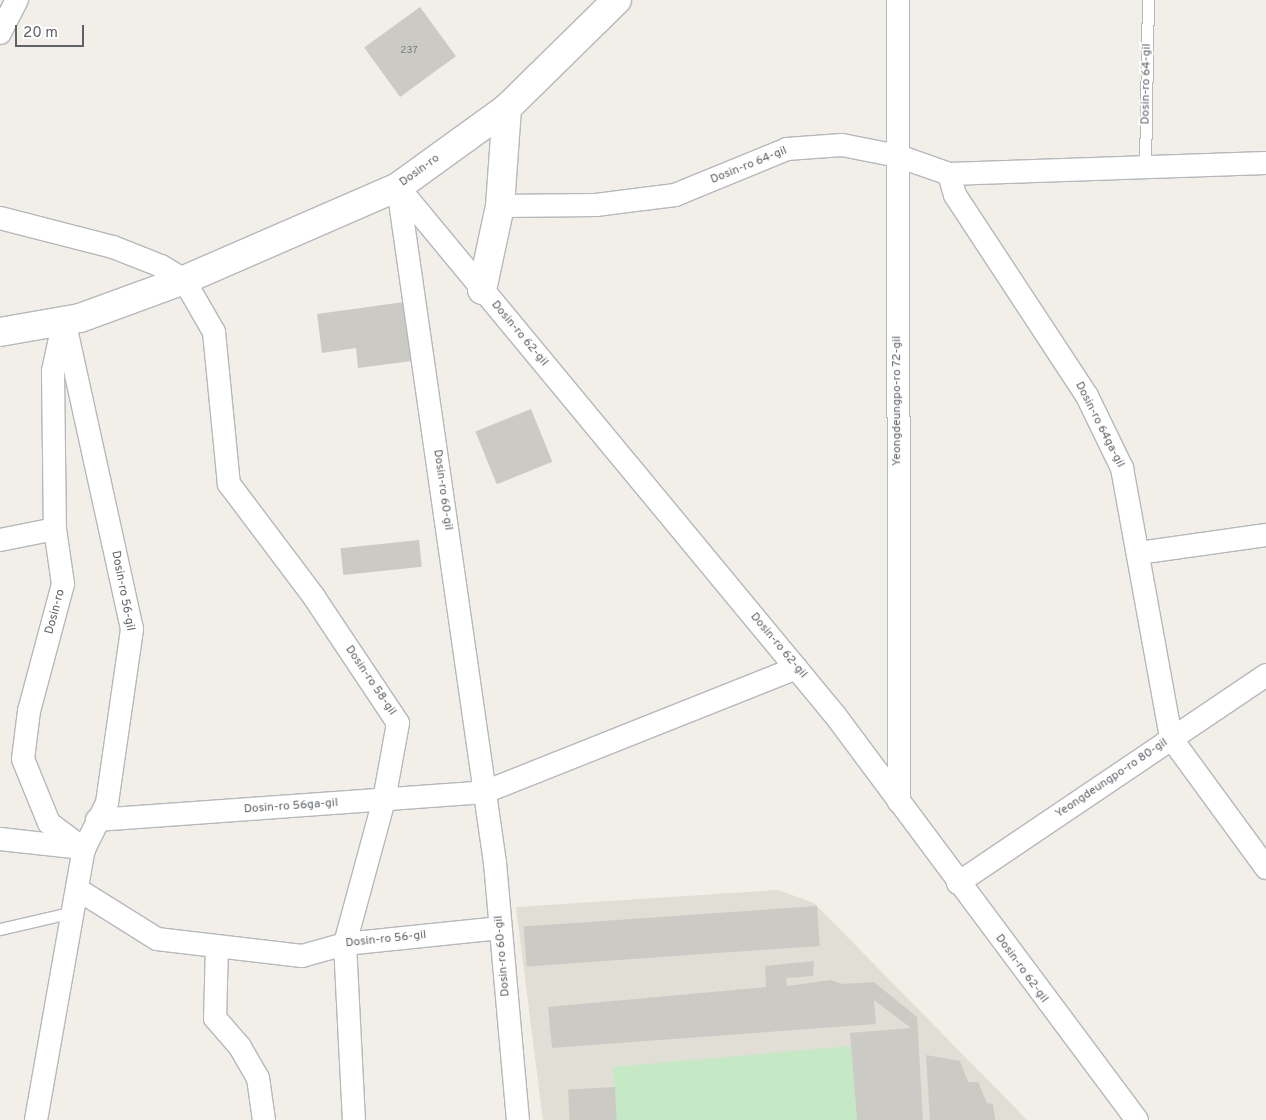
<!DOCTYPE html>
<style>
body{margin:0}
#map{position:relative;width:1266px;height:1120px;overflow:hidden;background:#f1efe8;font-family:Overpass,sans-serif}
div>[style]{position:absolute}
.education>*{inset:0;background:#e1ded6}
.green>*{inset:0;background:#c5e8c5}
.building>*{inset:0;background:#cccac5;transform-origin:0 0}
.roads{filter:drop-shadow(1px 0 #b5b8bc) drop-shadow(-1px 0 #b5b8bc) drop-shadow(0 1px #b5b8bc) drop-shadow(0 -1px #b5b8bc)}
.lane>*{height:11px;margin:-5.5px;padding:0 5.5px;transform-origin:5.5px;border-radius:5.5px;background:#fff}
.street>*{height:22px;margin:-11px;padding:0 11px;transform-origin:11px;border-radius:11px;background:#fff}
.secondary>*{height:28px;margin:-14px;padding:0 14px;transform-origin:14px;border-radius:14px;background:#fff}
span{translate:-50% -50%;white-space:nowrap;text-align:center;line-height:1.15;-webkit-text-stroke:4px #fff;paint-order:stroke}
.number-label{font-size:10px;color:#7a7d7f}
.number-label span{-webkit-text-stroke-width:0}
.street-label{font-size:12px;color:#5f6368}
.scale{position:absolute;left:15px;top:25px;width:69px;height:22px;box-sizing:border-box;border:2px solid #5f6368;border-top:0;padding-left:6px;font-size:15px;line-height:18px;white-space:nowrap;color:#5f6368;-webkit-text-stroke:4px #fff;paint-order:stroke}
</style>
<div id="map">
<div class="education">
<div style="clip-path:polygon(778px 890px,814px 903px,1027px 1120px,543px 1120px,516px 907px)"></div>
</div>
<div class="green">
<div style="clip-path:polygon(851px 1046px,857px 1120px,617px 1120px,613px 1067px)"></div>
</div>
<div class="building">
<div style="left:420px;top:7px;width:61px;height:69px;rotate:54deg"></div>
<div style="clip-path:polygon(404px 302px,412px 361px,358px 368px,356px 348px,322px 353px,317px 314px)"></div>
<div style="left:531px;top:409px;width:57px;height:60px;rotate:68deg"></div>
<div style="left:419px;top:540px;width:27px;height:79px;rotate:84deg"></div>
<div style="left:817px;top:906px;width:40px;height:294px;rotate:86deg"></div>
<div style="clip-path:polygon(814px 961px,813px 976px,786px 978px,787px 986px,831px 980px,842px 984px,874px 982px,917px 1017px,923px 1120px,857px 1120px,850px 1033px,911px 1028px,874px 1000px,876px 1024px,552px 1048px,548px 1007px,766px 987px,765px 966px)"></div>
<div style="clip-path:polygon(926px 1055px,960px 1061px,968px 1082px,978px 1082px,987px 1103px,993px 1104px,995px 1120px,930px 1120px)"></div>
<div style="left:615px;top:1087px;width:33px;height:47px;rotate:87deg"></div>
</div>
<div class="roads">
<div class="lane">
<div style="left:1145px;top:168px;width:168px;rotate:-89deg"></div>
<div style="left:0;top:929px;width:75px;rotate:-13.1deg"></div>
</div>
<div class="street">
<div style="left:898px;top:0;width:802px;rotate:89.93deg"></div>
<div style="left:0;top:33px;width:37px;rotate:-63deg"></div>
<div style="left:949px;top:174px;width:22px;rotate:74deg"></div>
<div style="left:955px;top:195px;width:240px;rotate:56.7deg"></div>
<div style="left:1087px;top:396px;width:80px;rotate:64.1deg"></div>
<div style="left:1122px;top:468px;width:274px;rotate:79.7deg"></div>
<div style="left:1171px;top:738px;width:161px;rotate:53.8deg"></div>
<div style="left:398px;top:187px;width:685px;rotate:50.39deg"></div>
<div style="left:835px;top:715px;width:505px;rotate:53.29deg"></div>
<div style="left:398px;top:188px;width:682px;rotate:81.82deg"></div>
<div style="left:495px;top:863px;width:258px;rotate:84.9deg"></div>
<div style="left:500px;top:206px;width:96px;rotate:-0.6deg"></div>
<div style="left:596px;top:205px;width:80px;rotate:-7.2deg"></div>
<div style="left:675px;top:195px;width:121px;rotate:-22.3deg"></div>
<div style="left:787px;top:149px;width:55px;rotate:-4.2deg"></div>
<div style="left:842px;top:145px;width:57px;rotate:11.1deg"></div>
<div style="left:898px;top:156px;width:54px;rotate:19.4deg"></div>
<div style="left:949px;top:174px;width:317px;rotate:-2deg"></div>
<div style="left:0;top:218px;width:117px;rotate:14.4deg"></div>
<div style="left:113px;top:247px;width:52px;rotate:21.6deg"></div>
<div style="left:161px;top:266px;width:27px;rotate:31deg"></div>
<div style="left:184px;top:280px;width:60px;rotate:60deg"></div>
<div style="left:214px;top:332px;width:153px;rotate:84.4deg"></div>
<div style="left:229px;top:484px;width:141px;rotate:53deg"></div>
<div style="left:314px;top:597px;width:151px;rotate:56.3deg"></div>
<div style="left:398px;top:723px;width:78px;rotate:100.3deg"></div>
<div style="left:384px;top:800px;width:149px;rotate:105.2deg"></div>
<div style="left:345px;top:944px;width:176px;rotate:87.1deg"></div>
<div style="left:62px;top:329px;width:43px;rotate:102.1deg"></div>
<div style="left:53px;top:371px;width:158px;rotate:89.3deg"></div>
<div style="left:55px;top:529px;width:56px;rotate:81.7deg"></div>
<div style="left:63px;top:584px;width:131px;rotate:105deg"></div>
<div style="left:29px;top:711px;width:48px;rotate:97.1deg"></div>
<div style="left:23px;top:759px;width:69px;rotate:67.9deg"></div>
<div style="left:49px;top:823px;width:44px;rotate:36.6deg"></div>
<div style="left:0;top:540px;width:56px;rotate:-11.3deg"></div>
<div style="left:1138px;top:553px;width:129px;rotate:-8deg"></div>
<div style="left:97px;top:820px;width:389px;rotate:-4.1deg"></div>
<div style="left:485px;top:792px;width:335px;rotate:-21.7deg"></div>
<div style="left:0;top:839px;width:81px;rotate:6.3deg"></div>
<div style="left:958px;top:883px;width:372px;rotate:-34deg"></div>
<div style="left:77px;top:889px;width:94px;rotate:32deg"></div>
<div style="left:157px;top:939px;width:146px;rotate:6.7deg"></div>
<div style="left:302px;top:956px;width:45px;rotate:-15.6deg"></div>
<div style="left:345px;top:944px;width:156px;rotate:-5.9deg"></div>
<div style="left:217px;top:947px;width:71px;rotate:91.6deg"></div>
<div style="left:215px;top:1018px;width:38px;rotate:49deg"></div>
<div style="left:240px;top:1047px;width:36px;rotate:60deg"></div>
<div style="left:258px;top:1078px;width:42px;rotate:81.9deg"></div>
<div style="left:36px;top:1120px;width:275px;rotate:-80deg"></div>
<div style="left:84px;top:849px;width:51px;rotate:-63.4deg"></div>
<div style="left:107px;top:803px;width:176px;rotate:-81.8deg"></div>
<div style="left:132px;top:629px;width:315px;rotate:-102.4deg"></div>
</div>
<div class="secondary">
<div style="left:482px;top:290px;width:86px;rotate:-77.9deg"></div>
<div style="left:500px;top:206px;width:98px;rotate:-85.9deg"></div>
<div style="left:0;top:332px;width:81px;rotate:-9.9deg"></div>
<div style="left:80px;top:318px;width:111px;rotate:-20.1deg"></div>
<div style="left:184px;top:280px;width:233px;rotate:-23.5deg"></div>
<div style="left:398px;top:187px;width:135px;rotate:-35.9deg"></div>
<div style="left:507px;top:108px;width:154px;rotate:-44.5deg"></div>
</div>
</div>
<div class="number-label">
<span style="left:409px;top:51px">237</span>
</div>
<div class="street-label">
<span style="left:1147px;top:84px;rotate:-89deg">Dosin-ro 64-gil</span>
<span style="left:749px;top:166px;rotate:-22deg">Dosin-ro 64-gil</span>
<span style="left:420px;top:171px;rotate:-36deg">Dosin-ro</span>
<span style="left:519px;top:334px;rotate:50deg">Dosin-ro 62-gil</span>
<span style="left:898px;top:401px;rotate:-90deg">Yeongdeungpo-ro 72-gil</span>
<span style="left:1099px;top:425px;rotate:63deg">Dosin-ro 64ga-gil</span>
<span style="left:442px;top:490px;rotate:82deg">Dosin-ro 60-gil</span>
<span style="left:122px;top:591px;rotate:79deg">Dosin-ro 56-gil</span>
<span style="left:56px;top:612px;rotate:-75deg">Dosin-ro</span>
<span style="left:778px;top:646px;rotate:50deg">Dosin-ro 62-gil</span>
<span style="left:370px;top:681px;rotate:56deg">Dosin-ro 58-gil</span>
<span style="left:1112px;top:779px;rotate:-34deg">Yeongdeungpo-ro 80-gil</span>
<span style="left:291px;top:807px;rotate:-4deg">Dosin-ro 56ga-gil</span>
<span style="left:386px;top:940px;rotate:-6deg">Dosin-ro 56-gil</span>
<span style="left:503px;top:956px;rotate:-95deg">Dosin-ro 60-gil</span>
<span style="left:1021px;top:969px;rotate:54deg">Dosin-ro 62-gil</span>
</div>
<div class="scale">20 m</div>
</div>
